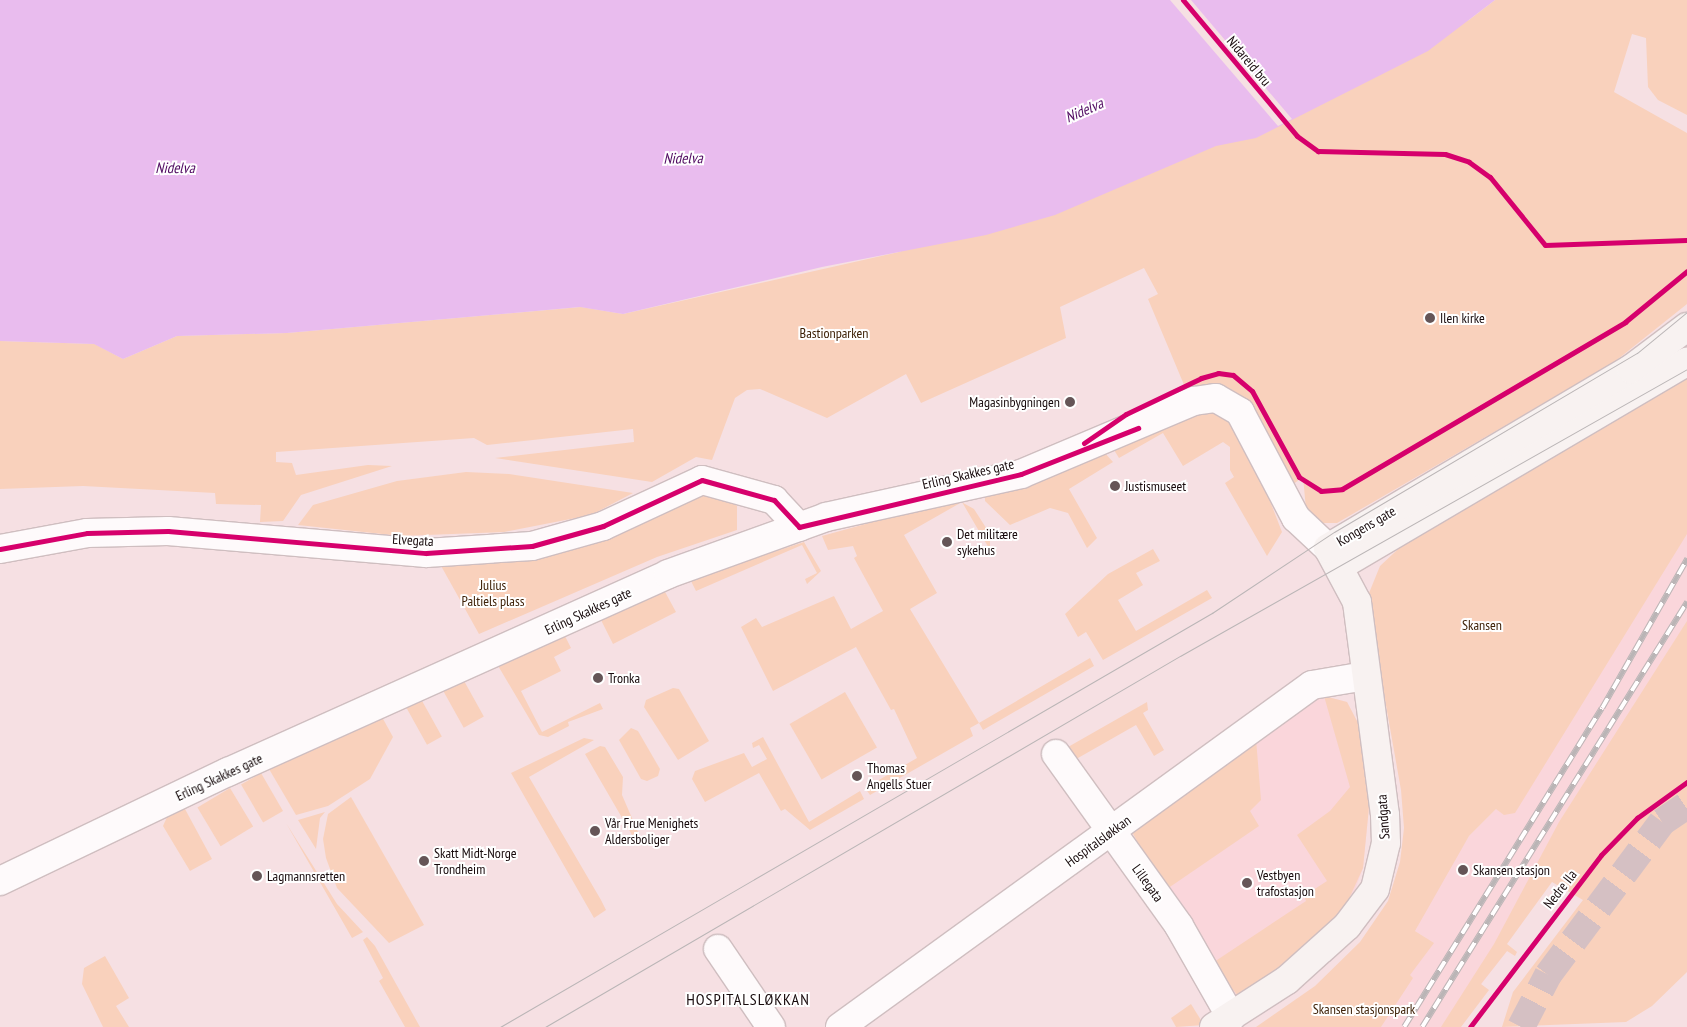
<!DOCTYPE html>
<meta charset="utf-8">
<style>
body{margin:0}
#map{position:relative;width:1687px;height:1027px;overflow:hidden;background:#f6e0e3;font-family:"PT Sans Narrow",sans-serif}
div>[style]{position:absolute}
.built>*{inset:0;background:#fad6db}
.green>*{inset:0;background:#f9d1bc;transform-origin:0 0}
.water>*{inset:0;background:#e9bcee}
.pier>*{inset:0;background:#f6e0e3}
.trunk-tunnel>*{height:28px;margin-top:-14px;transform-origin:0;background:repeating-linear-gradient(90deg,#d5c0c3 0 28px,transparent 0 42px)}
.roads{filter:drop-shadow(1px 0 #cfbec0) drop-shadow(-1px 0 #cfbec0) drop-shadow(0 1px #cfbec0) drop-shadow(0 -1px #cfbec0)}
.minor>*{height:28px;margin:-14px;padding:0 14px;transform-origin:14px;border-radius:14px;background:#fefafb}
.secondary>*{height:28px;margin:-14px;padding:0 14px;transform-origin:14px;border-radius:14px;background:#f8f2f1}
.tram>*{height:1px;margin:-0.5px;padding:0 0.5px;transform-origin:0.5px;border-radius:0.5px;background:#bab5b6}
.rail>*{height:5.5px;margin-top:-2.75px;transform-origin:0;background:repeating-linear-gradient(90deg,#fff 0 11px,#bab5b6 0 22px);box-sizing:border-box;border-block:1px solid #bab5b6}
.cycleway>*{height:5px;margin:-2.5px;padding:0 2.5px;transform-origin:2.5px;border-radius:2.5px;background:#d6006c}
.dots>*{width:14px;height:14px;translate:-50% -50%;box-sizing:border-box;border:2px solid #fff;border-radius:50%}
span{translate:-50% -50%;white-space:nowrap;text-align:center;line-height:1.15;-webkit-text-stroke:4px #fff;paint-order:stroke}
.street-label{font-size:14px;color:#170a0c}
.poi-label{font-size:14px;color:#170a0c}
.left{translate:0 -50%;text-align:left}
.right{translate:-100% -50%;text-align:right}
.park-label{font-size:14px;color:#3e2107}
.water-label{font-size:15px;color:#500a61;font-style:italic}
.quarter-label{font-size:16px;color:#170a0c;letter-spacing:1px}
</style>
<div id="map">
<div class="built">
<div style="clip-path:polygon(1687px 438px,1687px 702px,1499px 944px,1507px 951px,1448px 1027px,1371px 1027px,1426px 938px,1415px 931px,1435px 890px,1469px 836px,1496px 809px)"></div>
<div style="clip-path:polygon(1324px 696px,1347px 702px,1358px 723px,1369px 807px,1363px 868px,1354px 893px,1234px 997px,1131px 830px,1309px 700px)"></div>
</div>
<div class="green">
<div style="clip-path:polygon(1495px 0,1687px 0,1687px 115px,1658px 100px,1648px 87px,1646px 38px,1632px 34px,1614px 92px,1687px 133px,1687px 304px,1613px 363px,1337px 523px,1322px 523px,1306px 509px,1303px 477px,1270px 501px,1282px 532px,1267px 556px,1225px 483px,1234px 477px,1230px 470px,1230px 447px,1223px 442px,1183px 466px,1163px 433px,1119px 458px,1114px 450px,1195px 411px,1148px 299px,1158px 294px,1144px 268px,1060px 307px,1066px 338px,921px 403px,906px 374px,827px 418px,760px 389px,747px 390px,735px 398px,712px 460px,696px 457px,652px 482px,495px 458px,634px 442px,633px 429px,487px 445px,474px 438px,276px 452px,276px 462px,292px 463px,296px 475px,368px 465px,392px 466px,301px 495px,283px 521px,260px 522px,261px 505px,216px 504px,215px 493px,83px 486px,0 489px,0 341px,95px 344px,123px 359px,177px 336px,287px 333px,581px 307px,623px 314px,899px 252px,1469px 20px)"></div>
<div style="clip-path:polygon(1687px 378px,1687px 534px,1515px 813px,1504px 815px,1496px 809px,1469px 836px,1415px 931px,1434px 943px,1410px 975px,1413px 978px,1381px 1027px,1256px 1027px,1315px 986px,1360px 942px,1388px 901px,1400px 862px,1404px 828px,1401px 790px,1367px 598px,1380px 566px,1410px 538px)"></div>
<div style="clip-path:polygon(1104px 452px,1113px 462px,1069px 489px,1097px 538px,1087px 548px,1068px 513px,1050px 508px,1010px 525px,985px 501px,985px 496px,1047px 478px)"></div>
<div style="clip-path:polygon(466px 472px,509px 474px,633px 493px,591px 515px,504px 532px,401px 536px,298px 525px,313px 505px,397px 481px)"></div>
<div style="clip-path:polygon(700px 495px,726px 498px,737px 506px,737px 530px,657px 557px,479px 634px,440px 564px)"></div>
<div style="clip-path:polygon(956px 499px,974px 509px,990px 534px,990px 550px,962px 502px,904px 535px,937px 593px,910px 609px,979px 723px,1090px 658px,1094px 666px,983px 730px,979px 723px,970px 728px,973px 736px,870px 795px,865px 788px,917px 758px,894px 709px,891px 710px,856px 647px,773px 691px,741px 627px,756px 618px,762px 627px,834px 596px,851px 629px,883px 611px,854px 558px,857px 556px,853px 546px,828px 550px,822px 536px)"></div>
<div style="clip-path:polygon(804px 542px,821px 571px,807px 584px,805px 579px,817px 573px,802px 545px,696px 591px,690px 579px)"></div>
<div style="clip-path:polygon(1153px 549px,1160px 561px,1136px 573px,1143px 585px,1118px 600px,1136px 631px,1207px 590px,1212px 598px,1103px 660px,1086px 632px,1078px 637px,1065px 614px,1108px 574px)"></div>
<div style="clip-path:polygon(664px 590px,676px 612px,613px 644px,600px 618px)"></div>
<div style="clip-path:polygon(1687px 621px,1687px 972px,1652px 1006px,1626px 1022px,1502px 1027px,1513px 992px,1583px 900px,1552px 882px,1507px 944px,1517px 952px,1515px 956px,1507px 951px,1481px 984px,1489px 990px,1461px 1027px,1441px 1027px,1494px 944px,1559px 822px)"></div>
<div style="clip-path:polygon(564px 634px,571px 648px,554px 657px,561px 671px,521px 691px,542px 732px,600px 703px,603px 709px,568px 722px,569px 726px,548px 737px,539px 735px,497px 664px)"></div>
<div style="left:463px;top:679px;width:43px;height:23px;rotate:61deg"></div>
<div style="clip-path:polygon(673px 688px,679px 689px,709px 741px,678px 760px,644px 707px,646px 700px)"></div>
<div style="left:845px;top:692px;width:64px;height:64px;rotate:60deg"></div>
<div style="clip-path:polygon(1324px 696px,1347px 702px,1358px 723px,1369px 807px,1363px 868px,1343px 912px,1296px 957px,1240px 998px,1211px 964px,1306px 901px,1304px 896px,1327px 881px,1297px 835px,1330px 811px,1350px 787px)"></div>
<div style="left:421px;top:699px;width:43px;height:17px;rotate:61deg"></div>
<div style="clip-path:polygon(1147px 702px,1148px 710px,1143px 713px,1164px 750px,1154px 756px,1136px 725px,1078px 758px,1078px 764px,1068px 747px)"></div>
<div style="clip-path:polygon(382px 717px,393px 737px,370px 779px,328px 806px,296px 815px,269px 769px)"></div>
<div style="clip-path:polygon(631px 728px,638px 731px,660px 769px,658px 776px,647px 781px,641px 779px,619px 740px)"></div>
<div style="clip-path:polygon(763px 737px,809px 822px,860px 791px,864px 799px,810px 830px,785px 809px,781px 811px,759px 773px,705px 802px,692px 779px,695px 771px,744px 753px,752px 767px,767px 759px,759px 745px,753px 748px,752px 743px)"></div>
<div style="clip-path:polygon(584px 738px,594px 740px,529px 777px,601px 900px,606px 910px,594px 918px,511px 773px)"></div>
<div style="clip-path:polygon(1256px 739px,1261px 800px,1250px 811px,1259px 826px,1164px 891px,1131px 830px)"></div>
<div style="clip-path:polygon(600px 746px,605px 747px,623px 777px,622px 795px,638px 832px,632px 835px,585px 754px)"></div>
<div style="left:261px;top:773px;width:44px;height:23px;rotate:60deg"></div>
<div style="left:230px;top:788px;width:45px;height:38px;rotate:59deg"></div>
<div style="clip-path:polygon(351px 797px,424px 925px,389px 943px,337px 888px,326px 858px,323px 839px,328px 814px)"></div>
<div style="clip-path:polygon(185px 809px,212px 859px,190px 871px,163px 826px,167px 817px)"></div>
<div style="clip-path:polygon(325px 812px,320px 818px,316px 849px,298px 820px)"></div>
<div style="clip-path:polygon(286px 823px,337px 904px,363px 932px,352px 938px)"></div>
<div style="clip-path:polygon(367px 937px,375px 946px,420px 1027px,405px 1027px,379px 981px,383px 978px,363px 940px)"></div>
<div style="clip-path:polygon(105px 956px,129px 998px,116px 1006px,129px 1027px,103px 1027px,82px 984px,84px 968px)"></div>
<div style="clip-path:polygon(1191px 1004px,1204px 1025px,1176px 1027px,1171px 1018px)"></div>
</div>
<div class="water">
<div style="clip-path:polygon(0 0,1495px 0,1428px 51px,1256px 138px,1216px 146px,1055px 215px,986px 235px,822px 267px,623px 314px,580px 307px,287px 333px,177px 336px,123px 359px,94px 344px,0 341px)"></div>
</div>
<div class="pier">
<div style="clip-path:polygon(1170px 0,1191px 0,1292px 119px,1278px 126px)"></div>
</div>
<div class="trunk-tunnel">
<div style="left:1521px;top:1027px;width:59px;rotate:-62.6deg"></div>
<div style="left:1548px;top:975px;width:191px;rotate:-53.3deg"></div>
<div style="left:1662px;top:822px;width:30px;rotate:-34deg"></div>
</div>
<div class="roads">
<div class="minor">
<div style="left:0;top:549px;width:88px;rotate:-10.4deg"></div>
<div style="left:87px;top:533px;width:81px;rotate:-1.4deg"></div>
<div style="left:168px;top:531px;width:259px;rotate:4.9deg"></div>
<div style="left:426px;top:553px;width:106px;rotate:-3.8deg"></div>
<div style="left:532px;top:546px;width:74px;rotate:-15.7deg"></div>
<div style="left:603px;top:526px;width:109px;rotate:-24.9deg"></div>
<div style="left:702px;top:480px;width:75px;rotate:15.5deg"></div>
<div style="left:774px;top:500px;width:37px;rotate:47deg"></div>
<div style="left:1056px;top:754px;width:211px;rotate:54.4deg"></div>
<div style="left:1179px;top:926px;width:105px;rotate:60.3deg"></div>
<div style="left:0;top:881px;width:253px;rotate:-25.6deg"></div>
<div style="left:228px;top:772px;width:482px;rotate:-24.2deg"></div>
<div style="left:668px;top:574px;width:168px;rotate:-19.8deg"></div>
<div style="left:826px;top:517px;width:200px;rotate:-12.4deg"></div>
<div style="left:1021px;top:474px;width:188px;rotate:-22.9deg"></div>
<div style="left:1194px;top:401px;width:22px;rotate:-8deg"></div>
<div style="left:1216px;top:398px;width:28px;rotate:30deg"></div>
<div style="left:1240px;top:412px;width:120px;rotate:62.2deg"></div>
<div style="left:1296px;top:518px;width:44px;rotate:43.2deg"></div>
<div style="left:718px;top:949px;width:94px;rotate:55.8deg"></div>
<div style="left:840px;top:1027px;width:583px;rotate:-35.93deg"></div>
<div style="left:1312px;top:685px;width:55px;rotate:-9.5deg"></div>
</div>
<div class="secondary">
<div style="left:1340px;top:566px;width:403px;rotate:-30.5deg"></div>
<div style="left:1214px;top:1027px;width:87px;rotate:-32.8deg"></div>
<div style="left:1287px;top:980px;width:81px;rotate:-42deg"></div>
<div style="left:1347px;top:926px;width:46px;rotate:-52.9deg"></div>
<div style="left:1375px;top:889px;width:47px;rotate:-76.6deg"></div>
<div style="left:1386px;top:843px;width:28px;rotate:-92deg"></div>
<div style="left:1385px;top:815px;width:215px;rotate:-97.5deg"></div>
<div style="left:1357px;top:602px;width:61px;rotate:-118.2deg"></div>
<div style="left:1328px;top:548px;width:352px;rotate:-30.6deg"></div>
<div style="left:1631px;top:369px;width:70px;rotate:-36.9deg"></div>
</div>
</div>
<div class="tram">
<div style="left:500px;top:1027px;width:824px;rotate:-30.18deg"></div>
<div style="left:1212px;top:613px;width:146px;rotate:-33.6deg"></div>
<div style="left:1334px;top:532px;width:352px;rotate:-30.6deg"></div>
<div style="left:1637px;top:353px;width:65px;rotate:-39.4deg"></div>
<div style="left:545px;top:1027px;width:735px;rotate:-30.3deg"></div>
<div style="left:1180px;top:656px;width:583px;rotate:-29.51deg"></div>
</div>
<div class="rail">
<div style="left:1404px;top:1027px;width:375px;rotate:-58.2deg"></div>
<div style="left:1602px;top:708px;width:172px;rotate:-60.3deg"></div>
<div style="left:1422px;top:1027px;width:501px;rotate:-58.06deg"></div>
</div>
<div class="cycleway">
<div style="left:1183px;top:0;width:177px;rotate:50deg"></div>
<div style="left:1297px;top:136px;width:26px;rotate:36deg"></div>
<div style="left:1318px;top:151px;width:127px;rotate:1.4deg"></div>
<div style="left:1445px;top:154px;width:25px;rotate:18deg"></div>
<div style="left:1469px;top:162px;width:26px;rotate:36deg"></div>
<div style="left:1490px;top:177px;width:87px;rotate:51deg"></div>
<div style="left:1545px;top:245px;width:142px;rotate:-2deg"></div>
<div style="left:1084px;top:443px;width:51px;rotate:-34.6deg"></div>
<div style="left:1126px;top:414px;width:83px;rotate:-25.6deg"></div>
<div style="left:1201px;top:378px;width:18px;rotate:-16deg"></div>
<div style="left:1218px;top:373px;width:15px;rotate:8deg"></div>
<div style="left:1233px;top:375px;width:25px;rotate:40deg"></div>
<div style="left:1252px;top:391px;width:98px;rotate:61.3deg"></div>
<div style="left:1299px;top:477px;width:26px;rotate:32deg"></div>
<div style="left:1321px;top:491px;width:21px;rotate:-5deg"></div>
<div style="left:1342px;top:489px;width:329px;rotate:-30.5deg"></div>
<div style="left:1625px;top:322px;width:80px;rotate:-39.4deg"></div>
<div style="left:0;top:549px;width:88px;rotate:-10.4deg"></div>
<div style="left:87px;top:533px;width:81px;rotate:-1.4deg"></div>
<div style="left:168px;top:531px;width:259px;rotate:4.9deg"></div>
<div style="left:426px;top:553px;width:106px;rotate:-3.8deg"></div>
<div style="left:532px;top:546px;width:74px;rotate:-15.7deg"></div>
<div style="left:603px;top:526px;width:109px;rotate:-24.9deg"></div>
<div style="left:702px;top:480px;width:75px;rotate:15.5deg"></div>
<div style="left:774px;top:500px;width:37px;rotate:47deg"></div>
<div style="left:799px;top:527px;width:228px;rotate:-13.4deg"></div>
<div style="left:1021px;top:474px;width:126px;rotate:-21.5deg"></div>
<div style="left:1470px;top:1027px;width:216px;rotate:-52.7deg"></div>
<div style="left:1601px;top:855px;width:52px;rotate:-45.8deg"></div>
<div style="left:1637px;top:818px;width:62px;rotate:-35.8deg"></div>
</div>
<div class="dots">
<div style="left:1430px;top:318px;background:#655557"></div>
<div style="left:1070px;top:402px;background:#655557"></div>
<div style="left:1115px;top:486px;background:#655557"></div>
<div style="left:947px;top:542px;background:#655557"></div>
<div style="left:598px;top:678px;background:#655557"></div>
<div style="left:857px;top:776px;background:#655557"></div>
<div style="left:595px;top:831px;background:#655557"></div>
<div style="left:424px;top:861px;background:#655557"></div>
<div style="left:1463px;top:870px;background:#655557"></div>
<div style="left:257px;top:876px;background:#655557"></div>
<div style="left:1247px;top:883px;background:#655557"></div>
</div>
<div class="street-label">
<span style="left:1249px;top:61px;rotate:50deg">Nidareid bru</span>
<span style="left:968px;top:474px;rotate:-13deg">Erling Skakkes gate</span>
<span style="left:1366px;top:526px;rotate:-30deg">Kongens gate</span>
<span style="left:413px;top:540px;rotate:3deg">Elvegata</span>
<span style="left:588px;top:611px;rotate:-25deg">Erling Skakkes gate</span>
<span style="left:219px;top:777px;rotate:-25deg">Erling Skakkes gate</span>
<span style="left:1383px;top:817px;rotate:-94deg">Sandgata</span>
<span style="left:1098px;top:841px;rotate:-36deg">Hospitalsløkkan</span>
<span style="left:1148px;top:883px;rotate:54deg">Lillegata</span>
<span style="left:1560px;top:889px;rotate:-52deg">Nedre Ila</span>
</div>
<div class="poi-label">
<span class="left" style="left:1440px;top:318px">Ilen kirke</span>
<span class="right" style="left:1060px;top:402px">Magasinbygningen</span>
<span class="left" style="left:1125px;top:486px">Justismuseet</span>
<span class="left" style="left:957px;top:542px">Det militære<br>sykehus</span>
<span class="left" style="left:608px;top:678px">Tronka</span>
<span class="left" style="left:867px;top:776px">Thomas<br>Angells Stuer</span>
<span class="left" style="left:605px;top:831px">Vår Frue Menighets<br>Aldersboliger</span>
<span class="left" style="left:434px;top:861px">Skatt Midt-Norge<br>Trondheim</span>
<span class="left" style="left:1473px;top:870px">Skansen stasjon</span>
<span class="left" style="left:1257px;top:883px">Vestbyen<br>trafostasjon</span>
<span class="left" style="left:267px;top:876px">Lagmannsretten</span>
</div>
<div class="park-label">
<span style="left:834px;top:333px">Bastionparken</span>
<span style="left:493px;top:593px">Julius<br>Paltiels plass</span>
<span style="left:1482px;top:625px">Skansen</span>
<span style="left:1364px;top:1009px">Skansen stasjonspark</span>
</div>
<div class="water-label">
<span style="left:1084px;top:110px;rotate:-23deg">Nidelva</span>
<span style="left:683px;top:158px;rotate:-1deg">Nidelva</span>
<span style="left:175px;top:168px">Nidelva</span>
</div>
<div class="quarter-label">
<span style="left:748px;top:999px">HOSPITALSLØKKAN</span>
</div>
</div>
